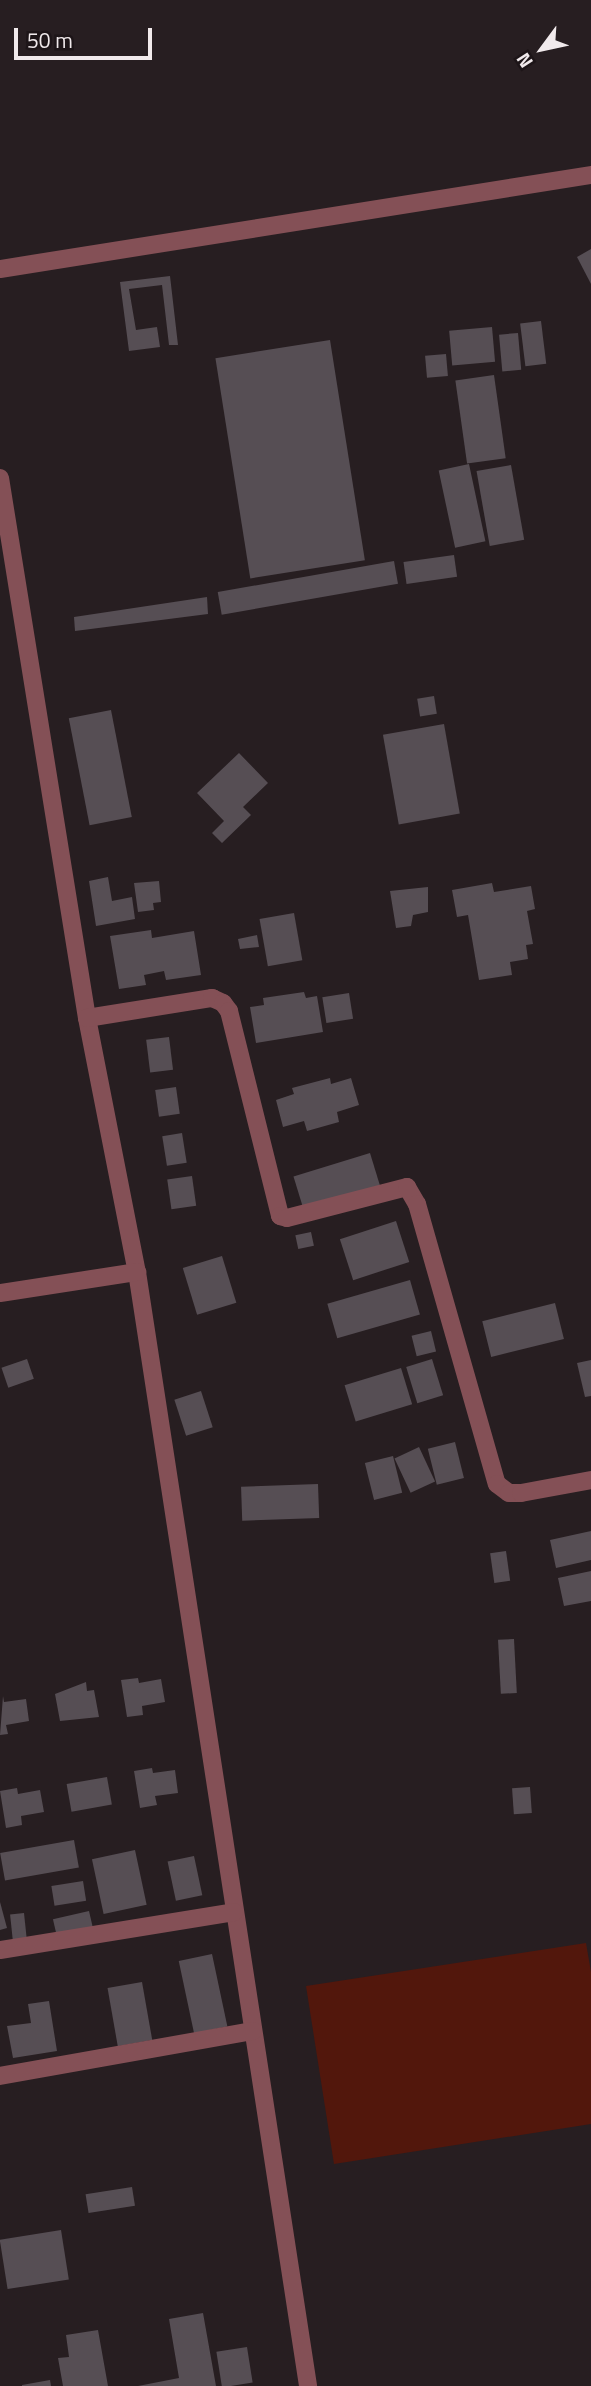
<!DOCTYPE html>
<style>
body{margin:0}
#map{position:relative;width:591px;height:2386px;overflow:hidden;background:#271e21;font-family:"Titillium Web",sans-serif}
div>[style]{position:absolute}
.green>*{inset:0;background:#52170c}
.building>*{inset:0;background:#564e54;transform-origin:0 0}
.minor>*{height:18px;margin:-9px;padding:0 9px;transform-origin:9px;border-radius:9px;background:#845056}
span{translate:-50% -50%;white-space:nowrap;text-align:center;line-height:1.15;-webkit-text-stroke:7px #1d1518;paint-order:stroke}
.north{position:absolute;left:507px;top:14px;width:70px;height:70px;-webkit-text-stroke:5px #1d1518;paint-order:stroke;rotate:237deg;font-size:19px;font-weight:700;line-height:28px;text-align:center;color:#f1eaec}
.north::after{content:'';display:block;margin:auto;width:24px;height:32px;background:#f1eaec;clip-path:polygon(50% 0,100% 100%,50% 72%,0 100%)}
.scale{position:absolute;left:14px;top:28px;width:138px;height:32px;box-sizing:border-box;border:4px solid #f1eaec;border-top:0;padding-left:9px;font-size:21px;line-height:24px;white-space:nowrap;color:#f1eaec;-webkit-text-stroke:5px #1d1518;paint-order:stroke}
</style>
<div id="map">
<div class="green">
<div style="clip-path:polygon(586px 1943px,591px 1972px,591px 2124px,334px 2164px,306px 1986px)"></div>
</div>
<div class="building">
<div style="clip-path:polygon(591px 249px,591px 284px,577px 257px)"></div>
<div style="clip-path:polygon(170px 276px,178px 345px,169px 345px,162px 285px,129px 289px,136px 330px,157px 327px,160px 347px,129px 351px,120px 282px)"></div>
<div style="left:541px;top:321px;width:43px;height:21px;rotate:83deg"></div>
<div style="left:492px;top:327px;width:35px;height:43px;rotate:85deg"></div>
<div style="left:518px;top:333px;width:37px;height:19px;rotate:85deg"></div>
<div style="left:330px;top:340px;width:223px;height:116px;rotate:81deg"></div>
<div style="left:446px;top:354px;width:22px;height:21px;rotate:85deg"></div>
<div style="left:494px;top:375px;width:84px;height:39px;rotate:82deg"></div>
<div style="left:469px;top:464px;width:79px;height:31px;rotate:78deg"></div>
<div style="left:511px;top:465px;width:76px;height:35px;rotate:80deg"></div>
<div style="left:454px;top:555px;width:22px;height:51px;rotate:82deg"></div>
<div style="left:394px;top:561px;width:23px;height:179px;rotate:80deg"></div>
<div style="clip-path:polygon(207px 597px,208px 614px,75px 631px,74px 617px)"></div>
<div style="left:434px;top:696px;width:18px;height:17px;rotate:81deg"></div>
<div style="left:111px;top:710px;width:109px;height:43px;rotate:79deg"></div>
<div style="left:444px;top:724px;width:91px;height:62px;rotate:80deg"></div>
<div style="clip-path:polygon(239px 753px,268px 783px,243px 807px,251px 815px,222px 843px,212px 833px,224px 821px,197px 793px)"></div>
<div style="clip-path:polygon(108px 877px,112px 901px,132px 897px,135px 919px,96px 926px,89px 881px)"></div>
<div style="clip-path:polygon(159px 881px,161px 902px,153px 903px,154px 910px,138px 912px,134px 883px)"></div>
<div style="clip-path:polygon(492px 883px,494px 892px,531px 886px,535px 909px,527px 911px,533px 944px,526px 945px,528px 959px,510px 962px,512px 975px,479px 980px,468px 915px,457px 917px,452px 890px)"></div>
<div style="clip-path:polygon(428px 887px,428px 912px,413px 915px,411px 926px,396px 928px,390px 891px)"></div>
<div style="left:294px;top:913px;width:48px;height:35px;rotate:80deg"></div>
<div style="clip-path:polygon(151px 930px,152px 938px,194px 931px,201px 975px,166px 980px,164px 971px,144px 975px,146px 985px,119px 989px,110px 936px)"></div>
<div style="clip-path:polygon(257px 935px,259px 947px,240px 949px,238px 939px)"></div>
<div style="clip-path:polygon(304px 992px,306px 998px,317px 996px,323px 1032px,256px 1043px,250px 1007px,264px 1005px,263px 998px)"></div>
<div style="left:349px;top:993px;width:26px;height:27px;rotate:81deg"></div>
<div style="left:169px;top:1037px;width:33px;height:23px;rotate:83deg"></div>
<div style="clip-path:polygon(330px 1078px,331px 1084px,351px 1078px,359px 1105px,337px 1112px,339px 1122px,307px 1131px,304px 1121px,283px 1127px,276px 1100px,294px 1094px,292px 1088px)"></div>
<div style="left:176px;top:1087px;width:27px;height:21px;rotate:82deg"></div>
<div style="left:182px;top:1133px;width:30px;height:20px;rotate:81deg"></div>
<div style="left:370px;top:1153px;width:34px;height:80px;rotate:73deg"></div>
<div style="left:192px;top:1176px;width:30px;height:25px;rotate:82deg"></div>
<div style="left:396px;top:1221px;width:43px;height:59px;rotate:72deg"></div>
<div style="left:311px;top:1232px;width:14px;height:16px;rotate:78deg"></div>
<div style="left:222px;top:1256px;width:49px;height:41px;rotate:73deg"></div>
<div style="left:410px;top:1280px;width:36px;height:86px;rotate:74deg"></div>
<div style="left:555px;top:1303px;width:37px;height:75px;rotate:76deg"></div>
<div style="left:431px;top:1331px;width:21px;height:20px;rotate:76deg"></div>
<div style="left:27px;top:1359px;width:21px;height:27px;rotate:71deg"></div>
<div style="left:432px;top:1359px;width:38px;height:27px;rotate:73deg"></div>
<div style="clip-path:polygon(591px 1360px,591px 1396px,585px 1397px,577px 1363px)"></div>
<div style="left:401px;top:1368px;width:38px;height:59px;rotate:73deg"></div>
<div style="left:201px;top:1391px;width:38px;height:28px;rotate:72deg"></div>
<div style="left:455px;top:1442px;width:37px;height:28px;rotate:76deg"></div>
<div style="left:419px;top:1447px;width:38px;height:27px;rotate:65deg"></div>
<div style="left:393px;top:1456px;width:38px;height:29px;rotate:76deg"></div>
<div style="left:318px;top:1484px;width:34px;height:77px;rotate:88deg"></div>
<div style="clip-path:polygon(591px 1531px,591px 1560px,556px 1568px,550px 1540px)"></div>
<div style="left:506px;top:1551px;width:30px;height:16px;rotate:82deg"></div>
<div style="clip-path:polygon(591px 1571px,591px 1601px,564px 1606px,558px 1578px)"></div>
<div style="left:514px;top:1639px;width:54px;height:16px;rotate:87deg"></div>
<div style="clip-path:polygon(138px 1678px,139px 1683px,161px 1679px,165px 1702px,142px 1706px,143px 1715px,127px 1717px,121px 1680px)"></div>
<div style="clip-path:polygon(86px 1682px,87px 1691px,94px 1690px,99px 1717px,60px 1721px,55px 1694px)"></div>
<div style="clip-path:polygon(3px 1696px,4px 1702px,26px 1699px,29px 1721px,6px 1725px,8px 1734px,0 1735px)"></div>
<div style="clip-path:polygon(152px 1768px,153px 1773px,175px 1770px,178px 1793px,155px 1796px,157px 1805px,140px 1808px,134px 1771px)"></div>
<div style="left:107px;top:1777px;width:28px;height:41px;rotate:80deg"></div>
<div style="left:530px;top:1787px;width:26px;height:18px;rotate:86deg"></div>
<div style="clip-path:polygon(17px 1788px,18px 1794px,40px 1790px,44px 1812px,21px 1816px,22px 1825px,6px 1828px,0 1791px)"></div>
<div style="left:74px;top:1840px;width:28px;height:75px;rotate:80deg"></div>
<div style="left:135px;top:1850px;width:56px;height:44px;rotate:78deg"></div>
<div style="left:194px;top:1856px;width:40px;height:27px;rotate:78deg"></div>
<div style="left:83px;top:1881px;width:20px;height:32px;rotate:81deg"></div>
<div style="clip-path:polygon(0 1902px,7px 1928px,0 1930px)"></div>
<div style="left:89px;top:1911px;width:18px;height:37px;rotate:77deg"></div>
<div style="left:24px;top:1913px;width:28px;height:14px;rotate:84deg"></div>
<div style="left:212px;top:1954px;width:74px;height:34px;rotate:78deg"></div>
<div style="left:142px;top:1982px;width:59px;height:35px;rotate:80deg"></div>
<div style="clip-path:polygon(49px 2001px,57px 2051px,13px 2058px,7px 2026px,31px 2023px,28px 2004px)"></div>
<div style="left:132px;top:2187px;width:19px;height:47px;rotate:81deg"></div>
<div style="left:61px;top:2230px;width:50px;height:62px;rotate:81deg"></div>
<div style="clip-path:polygon(203px 2313px,216px 2386px,138px 2386px,179px 2378px,169px 2319px)"></div>
<div style="clip-path:polygon(98px 2330px,108px 2386px,63px 2386px,58px 2358px,69px 2357px,66px 2335px)"></div>
<div style="left:247px;top:2347px;width:36px;height:31px;rotate:81deg"></div>
<div style="clip-path:polygon(50px 2380px,51px 2386px,22px 2386px,22px 2385px)"></div>
</div>
<div class="minor">
<div style="left:0;top:269px;width:598px;rotate:-9.04deg"></div>
<div style="left:0;top:478px;width:547px;rotate:80.85deg"></div>
<div style="left:87px;top:1018px;width:259px;rotate:78.9deg"></div>
<div style="left:137px;top:1272px;width:1127px;rotate:81.27deg"></div>
<div style="left:87px;top:1018px;width:127px;rotate:-9.1deg"></div>
<div style="left:212px;top:998px;width:12px;rotate:24deg"></div>
<div style="left:223px;top:1003px;width:10px;rotate:53deg"></div>
<div style="left:229px;top:1011px;width:211px;rotate:76deg"></div>
<div style="left:280px;top:1216px;width:7px;rotate:16deg"></div>
<div style="left:287px;top:1218px;width:124px;rotate:-14.5deg"></div>
<div style="left:407px;top:1187px;width:20px;rotate:60deg"></div>
<div style="left:417px;top:1204px;width:291px;rotate:74.1deg"></div>
<div style="left:497px;top:1484px;width:15px;rotate:37deg"></div>
<div style="left:509px;top:1493px;width:12px"></div>
<div style="left:521px;top:1493px;width:71px;rotate:-10.5deg"></div>
<div style="left:0;top:1293px;width:139px;rotate:-8.7deg"></div>
<div style="left:0;top:1950px;width:237px;rotate:-9.2deg"></div>
<div style="left:0;top:2076px;width:257px;rotate:-10.1deg"></div>
</div>
<div class="north">N</div>
<div class="scale">50 m</div>
</div>
